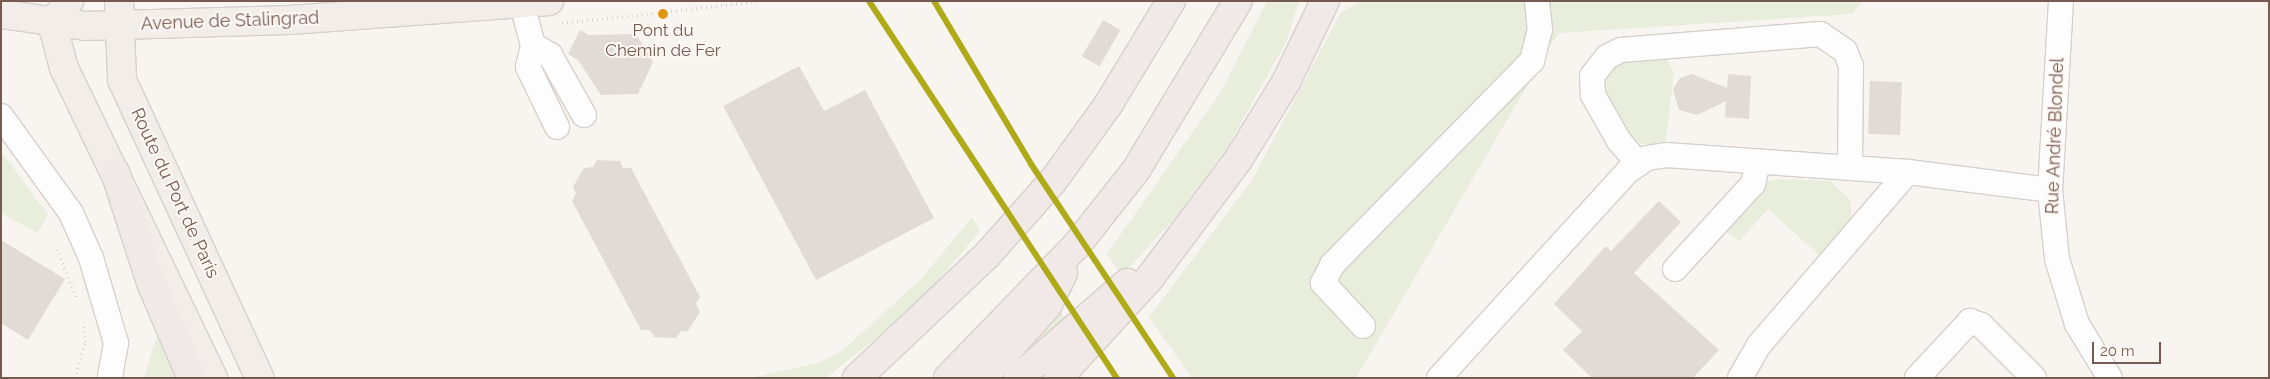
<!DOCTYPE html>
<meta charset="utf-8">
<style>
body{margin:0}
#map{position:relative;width:2270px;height:379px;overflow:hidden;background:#f8f4f0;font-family:Raleway,sans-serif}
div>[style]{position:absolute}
.green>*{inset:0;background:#e8eddc}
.building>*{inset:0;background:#e2dad5;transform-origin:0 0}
.path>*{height:3px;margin-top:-1.5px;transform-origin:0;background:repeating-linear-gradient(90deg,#dad3d0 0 1px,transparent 0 5px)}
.roads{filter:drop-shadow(1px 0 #d6d0cb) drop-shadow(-1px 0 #d6d0cb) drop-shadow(0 1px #d6d0cb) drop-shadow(0 -1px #d6d0cb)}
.minor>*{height:24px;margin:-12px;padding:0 12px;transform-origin:12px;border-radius:12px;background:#fefdfd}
.major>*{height:28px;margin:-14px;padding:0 14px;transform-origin:14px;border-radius:14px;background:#f2ede8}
.highway>*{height:28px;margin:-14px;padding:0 14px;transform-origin:14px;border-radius:14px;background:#f0e9e8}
.rail-1>*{height:6px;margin:-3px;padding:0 3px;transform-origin:3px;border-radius:3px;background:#aeaa18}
.dots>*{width:14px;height:14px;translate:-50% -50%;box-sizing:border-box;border:2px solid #fef8f3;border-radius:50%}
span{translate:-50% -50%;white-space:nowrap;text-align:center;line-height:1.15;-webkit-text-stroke:4px #fef8f3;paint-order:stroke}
.bus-label{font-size:17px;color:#755a51}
.street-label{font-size:18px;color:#755a51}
.frame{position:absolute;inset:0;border:2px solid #755a51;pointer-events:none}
.scale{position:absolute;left:2092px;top:342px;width:69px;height:22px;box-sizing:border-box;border:2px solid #755a51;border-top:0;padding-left:6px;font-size:15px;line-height:18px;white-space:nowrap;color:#755a51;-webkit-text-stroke:4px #fef8f3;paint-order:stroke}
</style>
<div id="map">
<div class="green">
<div style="clip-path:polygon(1267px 1px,1299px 1px,1287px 40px,1227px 148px,1175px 218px,1122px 275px,1107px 254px,1222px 90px)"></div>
<div style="clip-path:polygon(1362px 1px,1863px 1px,1852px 14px,1558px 33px,1356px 378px,1192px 378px,1149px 317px,1252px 180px,1341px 12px)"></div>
<div style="clip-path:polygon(1665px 55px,1674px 73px,1665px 145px,1641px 144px,1627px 132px,1606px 97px,1607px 75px,1618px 61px)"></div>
<div style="clip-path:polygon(1px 151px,48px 215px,37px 233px,1px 213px)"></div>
<div style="clip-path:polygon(1779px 179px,1830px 181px,1851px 201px,1851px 221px,1820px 256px,1768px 209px,1739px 241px,1723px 229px,1769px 181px)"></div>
<div style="clip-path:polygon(972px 217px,980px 231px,918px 304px,826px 378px,750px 378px,818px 363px,842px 351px,922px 278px)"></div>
<div style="clip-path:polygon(1060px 311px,1069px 325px,1008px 378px,995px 378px)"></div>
<div style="clip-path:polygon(158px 332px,182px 378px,144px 378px)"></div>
</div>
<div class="building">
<div style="left:1103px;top:20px;width:20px;height:42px;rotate:30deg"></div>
<div style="clip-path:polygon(580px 30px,589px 35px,636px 34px,653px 62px,638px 94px,601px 95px,578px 60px,568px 54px)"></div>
<div style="clip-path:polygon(799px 66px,824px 111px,865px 90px,934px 218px,816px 280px,723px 106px)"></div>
<div style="clip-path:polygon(1692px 74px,1727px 88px,1728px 74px,1751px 76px,1749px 119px,1725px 117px,1726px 101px,1697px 115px,1679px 110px,1673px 89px,1680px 78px)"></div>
<div style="left:1870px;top:81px;width:32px;height:53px;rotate:2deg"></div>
<div style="clip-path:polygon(597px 160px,620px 161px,623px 168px,631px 168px,700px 297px,696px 304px,700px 312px,688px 331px,681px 331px,676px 338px,654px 337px,650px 330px,641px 330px,572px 201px,576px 193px,573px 187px,584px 168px,593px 167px)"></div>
<div style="clip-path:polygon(1659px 201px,1681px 222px,1634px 273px,1719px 350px,1693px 378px,1592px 378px,1563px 350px,1582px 331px,1554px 304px,1606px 246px,1611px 251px)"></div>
<div style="clip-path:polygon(1px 240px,65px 279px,28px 340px,1px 323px)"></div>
</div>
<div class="path">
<div style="left:562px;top:23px;width:200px;rotate:-6.3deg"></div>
<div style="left:57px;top:249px;width:55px;rotate:68.6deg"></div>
<div style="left:75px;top:378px;width:37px;rotate:-74deg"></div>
<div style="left:85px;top:342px;width:20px;rotate:-93deg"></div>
</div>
<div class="roads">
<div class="minor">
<div style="left:521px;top:1px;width:46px;rotate:74.7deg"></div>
<div style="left:2061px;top:1px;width:189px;rotate:93.3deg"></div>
<div style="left:2050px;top:190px;width:69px;rotate:84.2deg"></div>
<div style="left:2057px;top:259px;width:68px;rotate:72.9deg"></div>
<div style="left:2077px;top:324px;width:63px;rotate:58.6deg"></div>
<div style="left:1px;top:116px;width:120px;rotate:54.2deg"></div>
<div style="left:71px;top:213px;width:49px;rotate:66deg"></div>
<div style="left:91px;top:258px;width:89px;rotate:73.6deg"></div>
<div style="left:116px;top:343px;width:36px;rotate:100deg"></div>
<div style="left:557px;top:127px;width:67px;rotate:-115.8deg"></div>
<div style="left:528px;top:67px;width:23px;rotate:-77deg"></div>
<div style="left:533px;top:45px;width:20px;rotate:30deg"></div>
<div style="left:550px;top:55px;width:69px;rotate:60.5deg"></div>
<div style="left:1639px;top:164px;width:30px;rotate:-131deg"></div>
<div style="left:1619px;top:141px;width:53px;rotate:-119.5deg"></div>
<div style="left:1593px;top:95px;width:19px;rotate:-93deg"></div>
<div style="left:1592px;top:76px;width:24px;rotate:-52deg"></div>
<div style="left:1607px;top:57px;width:16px;rotate:-27deg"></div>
<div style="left:1621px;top:50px;width:200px;rotate:-4.6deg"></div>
<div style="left:1820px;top:34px;width:30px;rotate:34deg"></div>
<div style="left:1845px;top:51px;width:16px;rotate:68deg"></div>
<div style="left:1851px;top:66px;width:102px;rotate:90.6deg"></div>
<div style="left:1675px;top:269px;width:115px;rotate:-47.5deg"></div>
<div style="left:1753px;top:184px;width:23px;rotate:-77deg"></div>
<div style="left:1363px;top:326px;width:59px;rotate:-132.9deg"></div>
<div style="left:1323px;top:283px;width:20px;rotate:-63deg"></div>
<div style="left:1332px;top:265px;width:286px;rotate:-45.6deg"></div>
<div style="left:1532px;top:61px;width:32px;rotate:-76deg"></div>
<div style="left:1540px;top:30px;width:29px;rotate:-96deg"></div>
<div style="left:1439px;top:378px;width:280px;rotate:-47.6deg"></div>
<div style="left:1628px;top:171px;width:23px;rotate:-34deg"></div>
<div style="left:1647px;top:158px;width:19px;rotate:-9deg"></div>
<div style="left:1666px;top:155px;width:243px;rotate:4deg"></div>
<div style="left:1908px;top:172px;width:143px;rotate:7.2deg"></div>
<div style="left:1740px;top:378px;width:38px;rotate:-60deg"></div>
<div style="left:1759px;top:345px;width:228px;rotate:-49.3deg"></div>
<div style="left:1917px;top:378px;width:78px;rotate:-47.1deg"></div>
<div style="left:1970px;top:321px;width:12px;rotate:20deg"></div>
<div style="left:1981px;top:325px;width:75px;rotate:45deg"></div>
</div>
<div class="major">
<div style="left:119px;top:1px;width:79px;rotate:87.8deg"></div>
<div style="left:122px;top:80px;width:328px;rotate:65.2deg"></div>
<div style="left:1px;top:14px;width:85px;rotate:8.1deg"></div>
<div style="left:85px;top:26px;width:205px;rotate:-1.7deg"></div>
<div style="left:290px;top:20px;width:260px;rotate:-4.2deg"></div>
<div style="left:52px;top:23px;width:47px;rotate:75.1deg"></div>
<div style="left:64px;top:68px;width:344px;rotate:64.3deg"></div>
<div style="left:52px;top:23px;width:28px;rotate:-52deg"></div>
</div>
<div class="highway">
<div style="left:115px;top:172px;width:117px;rotate:72deg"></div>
<div style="left:151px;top:283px;width:103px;rotate:66.7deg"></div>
<div style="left:857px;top:378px;width:179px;rotate:-43.4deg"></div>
<div style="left:987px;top:255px;width:99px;rotate:-48.3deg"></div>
<div style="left:1053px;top:181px;width:94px;rotate:-54.1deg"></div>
<div style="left:1108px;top:105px;width:122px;rotate:-58.8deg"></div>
<div style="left:948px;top:378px;width:184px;rotate:-45.9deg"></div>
<div style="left:1076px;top:246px;width:97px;rotate:-51.7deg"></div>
<div style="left:1136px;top:170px;width:197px;rotate:-58.9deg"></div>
<div style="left:982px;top:378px;width:97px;rotate:-47.9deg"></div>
<div style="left:1047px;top:306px;width:37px;rotate:-64deg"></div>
<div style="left:1018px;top:378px;width:145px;rotate:-41.1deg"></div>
<div style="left:1058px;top:378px;width:134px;rotate:-47.4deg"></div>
<div style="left:1149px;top:279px;width:149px;rotate:-53.2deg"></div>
<div style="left:1238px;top:160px;width:92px;rotate:-58.4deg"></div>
<div style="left:1286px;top:82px;width:90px;rotate:-64.3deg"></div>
</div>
</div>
<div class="rail-1">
<div style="left:869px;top:1px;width:451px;rotate:56.7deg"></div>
<div style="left:934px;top:1px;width:190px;rotate:59.2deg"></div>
<div style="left:1031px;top:164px;width:257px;rotate:56.4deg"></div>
</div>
<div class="dots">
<div style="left:663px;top:14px;background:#dd9710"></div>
</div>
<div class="bus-label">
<span style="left:663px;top:41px">Pont du<br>Chemin de Fer</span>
</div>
<div class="street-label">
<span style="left:230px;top:21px;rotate:-2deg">Avenue de Stalingrad</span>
<span style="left:2055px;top:136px;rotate:-88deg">Rue André Blondel</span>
<span style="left:175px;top:193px;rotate:65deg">Route du Port de Paris</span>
</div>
<div class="frame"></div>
<div class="scale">20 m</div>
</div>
